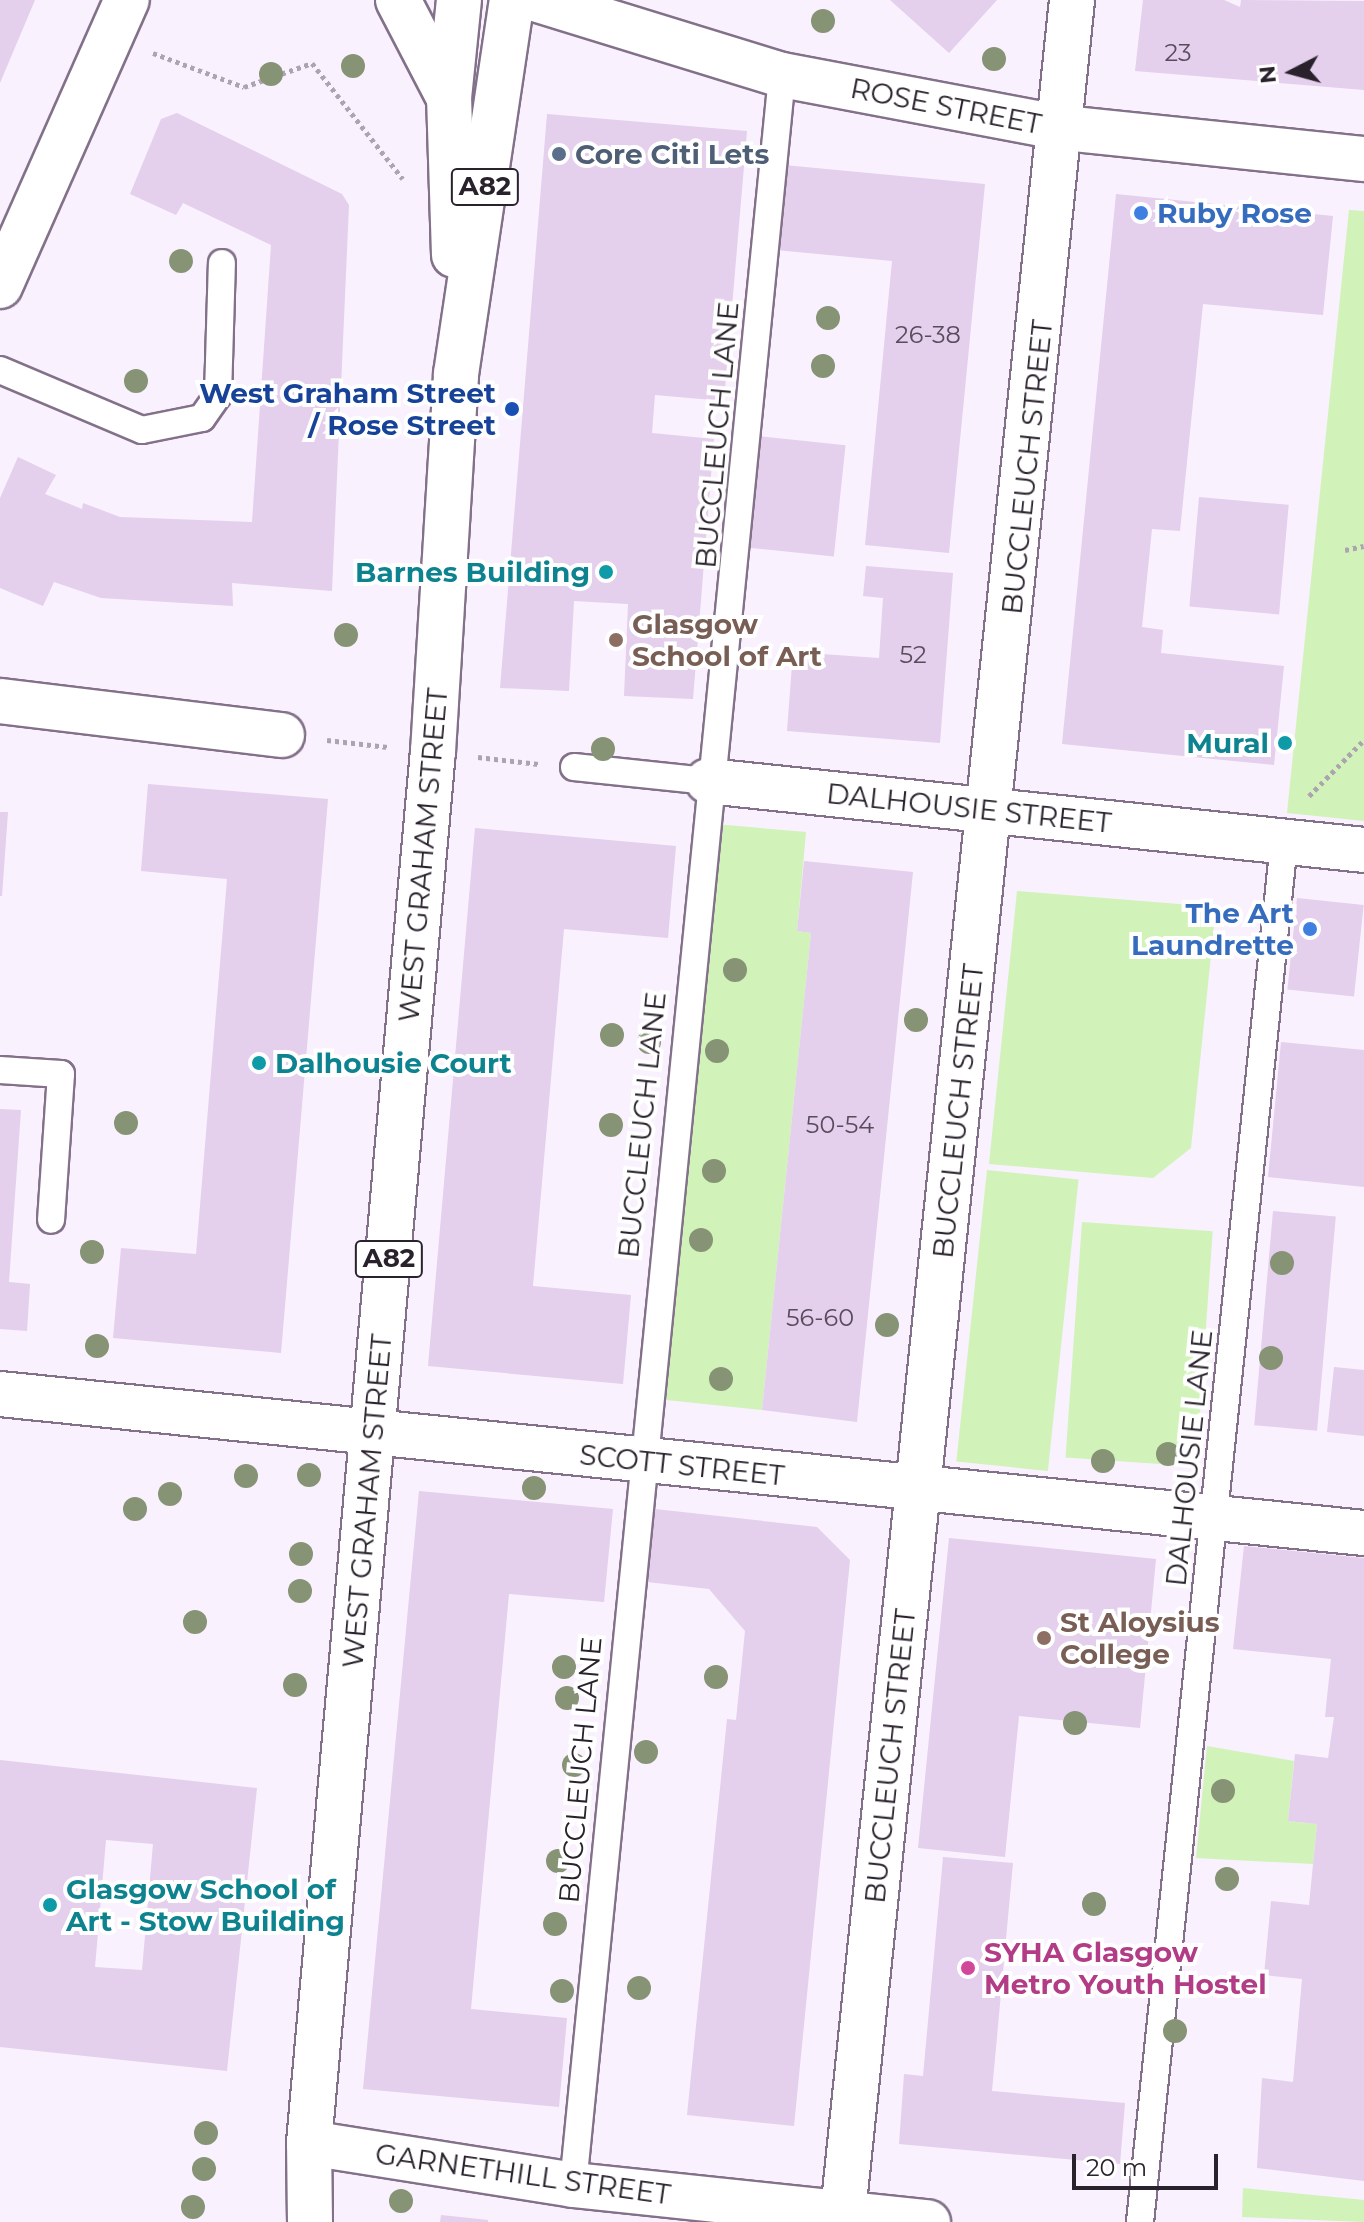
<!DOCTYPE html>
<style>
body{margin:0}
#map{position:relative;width:1364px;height:2222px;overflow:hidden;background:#f9f1fd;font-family:Montserrat,sans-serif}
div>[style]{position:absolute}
.green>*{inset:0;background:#d1f2b9;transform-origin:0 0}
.building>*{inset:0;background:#e4cfec;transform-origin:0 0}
.path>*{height:5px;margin-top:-2.5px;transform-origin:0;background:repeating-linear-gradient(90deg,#aca4af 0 4px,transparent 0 8px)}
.roads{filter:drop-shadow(2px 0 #83718a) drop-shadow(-2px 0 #83718a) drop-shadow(0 2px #83718a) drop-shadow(0 -2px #83718a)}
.service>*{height:26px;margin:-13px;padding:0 13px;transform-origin:13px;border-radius:13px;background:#fff}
.minor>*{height:44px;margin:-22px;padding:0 22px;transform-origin:22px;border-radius:22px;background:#fff}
.primary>*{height:44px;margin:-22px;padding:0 22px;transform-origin:22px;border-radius:22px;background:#fff}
.trees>*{width:24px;height:24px;margin:-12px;border-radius:50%;background:#869375}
.dots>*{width:22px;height:22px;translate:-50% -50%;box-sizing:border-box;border:4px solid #fff;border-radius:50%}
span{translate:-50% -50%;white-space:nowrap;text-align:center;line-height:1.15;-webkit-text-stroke:8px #fff;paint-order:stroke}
.number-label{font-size:24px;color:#584c5c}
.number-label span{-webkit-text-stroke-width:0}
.shield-label span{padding:2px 6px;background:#fff;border:2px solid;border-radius:6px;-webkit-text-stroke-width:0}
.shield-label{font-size:26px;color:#29212c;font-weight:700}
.street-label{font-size:28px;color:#29212c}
.service-label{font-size:28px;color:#4e5e75;font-weight:700}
.left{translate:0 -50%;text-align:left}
.shop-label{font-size:28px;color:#366cbe;font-weight:700}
.right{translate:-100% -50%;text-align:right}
.transit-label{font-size:28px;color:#164399;font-weight:700}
.culture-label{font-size:28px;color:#0d838f;font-weight:700}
.education-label{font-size:28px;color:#785e54;font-weight:700}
.hotel-label{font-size:28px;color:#b23c85;font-weight:700}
.north{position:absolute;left:1252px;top:32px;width:80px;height:80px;-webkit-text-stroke:6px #fff;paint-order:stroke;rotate:264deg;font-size:22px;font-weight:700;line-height:32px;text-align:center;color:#29212c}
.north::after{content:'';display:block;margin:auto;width:28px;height:36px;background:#29212c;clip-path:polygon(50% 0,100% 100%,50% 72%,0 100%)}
.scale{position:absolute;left:1072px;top:2154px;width:146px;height:36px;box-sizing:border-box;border:4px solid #29212c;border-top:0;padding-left:10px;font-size:24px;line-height:28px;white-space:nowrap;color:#29212c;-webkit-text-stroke:6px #fff;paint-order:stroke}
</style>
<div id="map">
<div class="green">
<div style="clip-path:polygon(1349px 210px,1364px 211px,1364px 821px,1287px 813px)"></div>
<div style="clip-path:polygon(715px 824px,806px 832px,797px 931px,811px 933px,762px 1410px,657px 1399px)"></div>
<div style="clip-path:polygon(1017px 891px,1216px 907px,1191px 1148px,1153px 1178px,989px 1164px)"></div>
<div style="left:987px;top:1170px;width:92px;height:293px;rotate:6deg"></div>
<div style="left:1082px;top:1222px;width:131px;height:236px;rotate:4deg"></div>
<div style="clip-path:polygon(1207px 1746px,1294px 1761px,1288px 1821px,1317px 1824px,1313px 1864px,1196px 1858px)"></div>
<div style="clip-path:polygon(1243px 2188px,1364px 2200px,1364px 2222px,1242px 2217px)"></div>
</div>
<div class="building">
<div style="clip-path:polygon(0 0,35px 0,0 83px)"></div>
<div style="clip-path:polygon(890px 0,997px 0,949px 53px)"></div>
<div style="clip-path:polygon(1143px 0,1224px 0,1240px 7px,1241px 0,1364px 1px,1364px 90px,1135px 71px)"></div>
<div style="clip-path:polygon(177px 113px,342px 194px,349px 205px,332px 591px,232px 583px,233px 606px,101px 598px,54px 582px,43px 606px,0 588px,0 498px,18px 457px,56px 475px,45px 494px,82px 509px,83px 503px,120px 517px,252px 522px,271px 245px,183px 203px,176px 215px,130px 194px,161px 119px)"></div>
<div style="clip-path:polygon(547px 114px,747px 131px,724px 401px,655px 395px,652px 433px,714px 439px,693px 699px,624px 696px,628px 604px,574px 601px,569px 691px,500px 688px)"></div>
<div style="clip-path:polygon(784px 165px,985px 184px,949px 553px,865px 545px,892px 261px,776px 250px)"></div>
<div style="clip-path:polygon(1116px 194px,1333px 216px,1323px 315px,1203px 304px,1180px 531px,1152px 529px,1142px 627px,1163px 630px,1161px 653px,1284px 666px,1274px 765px,1062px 744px)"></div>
<div style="left:758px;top:436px;width:88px;height:112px;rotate:6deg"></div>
<div style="left:1199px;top:497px;width:90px;height:110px;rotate:5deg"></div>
<div style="clip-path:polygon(866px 566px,953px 573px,940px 743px,787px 731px,793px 652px,879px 658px,883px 598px,863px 596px)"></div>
<div style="clip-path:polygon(148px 784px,328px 799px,281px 1353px,113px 1338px,121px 1248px,196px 1254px,227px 879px,141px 871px)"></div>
<div style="clip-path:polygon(0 812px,8px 812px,2px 896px,0 896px)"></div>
<div style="clip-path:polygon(475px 828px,676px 846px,668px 938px,564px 929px,533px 1286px,631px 1295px,623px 1384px,428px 1366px)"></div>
<div style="clip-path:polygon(804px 861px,913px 872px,857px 1422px,762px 1410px,811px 933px,797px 931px)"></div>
<div style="left:1297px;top:898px;width:67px;height:92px;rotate:6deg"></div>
<div style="clip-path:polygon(1281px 1042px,1364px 1050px,1364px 1187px,1268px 1177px)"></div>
<div style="clip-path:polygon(0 1109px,21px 1110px,9px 1282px,30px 1284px,27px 1331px,0 1329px)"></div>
<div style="left:1273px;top:1211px;width:63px;height:215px;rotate:5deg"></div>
<div style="clip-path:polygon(1334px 1367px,1364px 1370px,1364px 1436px,1327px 1432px)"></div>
<div style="clip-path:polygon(419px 1491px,613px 1509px,604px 1602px,509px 1594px,471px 2009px,567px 2018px,559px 2107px,363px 2089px)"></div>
<div style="clip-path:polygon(655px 1509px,817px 1527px,850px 1560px,794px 2126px,687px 2115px,727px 1719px,736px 1720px,745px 1631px,709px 1589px,647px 1582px)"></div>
<div style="clip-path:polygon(949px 1538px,1156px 1559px,1140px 1728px,1019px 1716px,1005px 1857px,918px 1848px)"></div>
<div style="clip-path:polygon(1244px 1546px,1364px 1558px,1364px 2181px,1257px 2168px,1262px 2078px,1293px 2082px,1302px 1979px,1264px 1975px,1271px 1901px,1309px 1905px,1317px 1824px,1288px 1821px,1295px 1754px,1328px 1758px,1334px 1717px,1325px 1717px,1331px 1659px,1233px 1649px)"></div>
<div style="clip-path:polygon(evenodd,0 1760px,257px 1788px,227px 2071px,0 2047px,0 1760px,106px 1840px,153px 1844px,142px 1970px,95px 1967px,106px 1840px)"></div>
<div style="clip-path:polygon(943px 1857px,1013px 1863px,992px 2091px,1125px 2103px,1120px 2164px,899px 2144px,904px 2074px,923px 2076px)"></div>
<div style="clip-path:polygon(441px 2215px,488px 2220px,488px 2222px,440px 2222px)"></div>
</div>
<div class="path">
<div style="left:153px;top:53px;width:97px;rotate:20.5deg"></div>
<div style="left:244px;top:87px;width:72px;rotate:-19.4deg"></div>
<div style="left:312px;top:63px;width:147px;rotate:51.9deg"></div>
<div style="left:1345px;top:550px;width:19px;rotate:-12deg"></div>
<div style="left:327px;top:740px;width:61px;rotate:6.5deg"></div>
<div style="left:478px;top:757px;width:61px;rotate:6.5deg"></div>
<div style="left:1309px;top:796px;width:78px;rotate:-45.5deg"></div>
</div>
<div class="roads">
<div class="service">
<div style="left:0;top:370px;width:154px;rotate:22.9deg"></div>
<div style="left:142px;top:430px;width:61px;rotate:-11.3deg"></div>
<div style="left:202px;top:418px;width:28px;rotate:-55deg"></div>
<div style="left:218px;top:395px;width:132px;rotate:-88.3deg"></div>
<div style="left:574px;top:767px;width:135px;rotate:6deg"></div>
<div style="left:0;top:1070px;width:61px;rotate:3.8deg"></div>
<div style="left:61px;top:1074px;width:146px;rotate:93.9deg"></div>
<div style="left:573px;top:2185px;width:2120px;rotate:-84.34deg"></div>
<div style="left:1140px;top:2222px;width:1386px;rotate:-84.04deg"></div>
</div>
<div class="minor">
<div style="left:538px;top:0;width:255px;rotate:17.1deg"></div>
<div style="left:782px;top:75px;width:286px;rotate:10.7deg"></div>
<div style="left:1063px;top:128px;width:303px;rotate:5.9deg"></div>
<div style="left:0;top:286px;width:313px;rotate:-66.1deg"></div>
<div style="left:0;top:701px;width:284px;rotate:6.9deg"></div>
<div style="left:708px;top:781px;width:660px;rotate:6deg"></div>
<div style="left:0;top:1394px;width:1371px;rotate:5.82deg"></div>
<div style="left:309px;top:2143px;width:267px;rotate:9deg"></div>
<div style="left:573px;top:2185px;width:357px;rotate:6deg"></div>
<div style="left:842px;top:2222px;width:2234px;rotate:-84.09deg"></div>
</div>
<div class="primary">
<div style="left:398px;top:0;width:110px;rotate:62.5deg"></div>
<div style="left:454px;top:255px;width:157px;rotate:-91.8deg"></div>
<div style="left:449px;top:98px;width:99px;rotate:-84.2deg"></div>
<div style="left:310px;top:2222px;width:79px;rotate:-90.7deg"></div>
<div style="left:309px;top:2143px;width:1397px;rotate:-84.91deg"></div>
<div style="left:433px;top:752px;width:379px;rotate:-86.5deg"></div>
<div style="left:456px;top:374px;width:378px;rotate:-81.5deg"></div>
</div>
</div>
<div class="trees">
<div style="left:823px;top:21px"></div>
<div style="left:994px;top:59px"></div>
<div style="left:353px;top:66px"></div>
<div style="left:271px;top:74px"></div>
<div style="left:181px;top:261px"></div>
<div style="left:828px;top:318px"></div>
<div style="left:823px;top:366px"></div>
<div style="left:136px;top:381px"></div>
<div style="left:346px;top:635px"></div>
<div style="left:603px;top:749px"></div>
<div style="left:735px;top:970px"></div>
<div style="left:916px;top:1020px"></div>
<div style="left:612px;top:1035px"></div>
<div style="left:649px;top:1042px"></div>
<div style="left:717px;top:1051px"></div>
<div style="left:126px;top:1123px"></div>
<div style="left:611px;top:1125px"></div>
<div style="left:714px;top:1171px"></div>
<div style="left:701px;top:1240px"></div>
<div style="left:92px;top:1252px"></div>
<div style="left:1282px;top:1263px"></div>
<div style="left:887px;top:1325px"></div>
<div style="left:97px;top:1346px"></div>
<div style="left:1271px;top:1358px"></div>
<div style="left:721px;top:1379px"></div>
<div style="left:1168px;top:1454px"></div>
<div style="left:1103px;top:1461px"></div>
<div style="left:309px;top:1475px"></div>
<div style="left:246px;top:1476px"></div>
<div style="left:534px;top:1488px"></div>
<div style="left:170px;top:1494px"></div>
<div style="left:135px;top:1509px"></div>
<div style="left:301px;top:1554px"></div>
<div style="left:300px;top:1591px"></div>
<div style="left:195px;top:1622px"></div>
<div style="left:564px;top:1667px"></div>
<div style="left:716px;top:1677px"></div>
<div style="left:295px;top:1685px"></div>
<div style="left:567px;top:1698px"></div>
<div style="left:1075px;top:1723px"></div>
<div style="left:646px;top:1752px"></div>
<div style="left:574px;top:1765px"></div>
<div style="left:1223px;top:1791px"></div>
<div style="left:558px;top:1861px"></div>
<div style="left:1227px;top:1879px"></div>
<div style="left:1094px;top:1904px"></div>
<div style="left:555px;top:1924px"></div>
<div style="left:639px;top:1988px"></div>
<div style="left:562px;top:1991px"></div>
<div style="left:1175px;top:2031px"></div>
<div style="left:206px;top:2133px"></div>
<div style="left:204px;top:2169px"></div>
<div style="left:401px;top:2201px"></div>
<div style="left:193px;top:2207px"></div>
</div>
<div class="dots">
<div style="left:559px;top:154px;background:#5c6f8a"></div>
<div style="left:1141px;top:213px;background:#3f7fe0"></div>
<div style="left:512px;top:409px;background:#1a4fb4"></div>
<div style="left:606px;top:572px;background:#0f9aa8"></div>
<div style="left:616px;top:640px;background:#8d6e63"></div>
<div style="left:1285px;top:743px;background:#0f9aa8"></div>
<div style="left:1310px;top:929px;background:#3f7fe0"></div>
<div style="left:259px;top:1063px;background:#0f9aa8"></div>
<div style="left:1044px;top:1638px;background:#8d6e63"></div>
<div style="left:50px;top:1905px;background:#0f9aa8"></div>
<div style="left:968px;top:1968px;background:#d1479c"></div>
</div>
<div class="number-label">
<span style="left:1178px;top:53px">23</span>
<span style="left:928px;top:335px">26-38</span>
<span style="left:913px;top:655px">52</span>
<span style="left:840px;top:1125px">50-54</span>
<span style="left:820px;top:1318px">56-60</span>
</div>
<div class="shield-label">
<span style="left:485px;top:187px">A82</span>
<span style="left:389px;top:1259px">A82</span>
</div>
<div class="street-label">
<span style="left:946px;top:106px;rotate:11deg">ROSE STREET</span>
<span style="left:717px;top:435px;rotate:-85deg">BUCCLEUCH LANE</span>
<span style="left:1027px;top:467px;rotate:-84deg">BUCCLEUCH STREET</span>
<span style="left:969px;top:808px;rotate:6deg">DALHOUSIE STREET</span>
<span style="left:423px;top:855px;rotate:-85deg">WEST GRAHAM STREET</span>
<span style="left:958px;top:1111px;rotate:-84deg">BUCCLEUCH STREET</span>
<span style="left:642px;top:1125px;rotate:-84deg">BUCCLEUCH LANE</span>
<span style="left:1189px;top:1458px;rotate:-84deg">DALHOUSIE LANE</span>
<span style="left:682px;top:1465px;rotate:6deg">SCOTT STREET</span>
<span style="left:367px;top:1501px;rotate:-85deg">WEST GRAHAM STREET</span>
<span style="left:890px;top:1756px;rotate:-84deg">BUCCLEUCH STREET</span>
<span style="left:580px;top:1770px;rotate:-85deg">BUCCLEUCH LANE</span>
<span style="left:523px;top:2174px;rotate:8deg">GARNETHILL STREET</span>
</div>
<div class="service-label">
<span class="left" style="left:575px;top:154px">Core Citi Lets</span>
</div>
<div class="shop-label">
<span class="left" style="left:1157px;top:213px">Ruby Rose</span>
<span class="right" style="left:1294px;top:929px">The Art<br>Laundrette</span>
</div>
<div class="transit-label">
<span class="right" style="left:496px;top:409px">West Graham Street<br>/ Rose Street</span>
</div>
<div class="culture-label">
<span class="right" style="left:590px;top:572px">Barnes Building</span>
<span class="right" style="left:1269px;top:743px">Mural</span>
<span class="left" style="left:275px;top:1063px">Dalhousie Court</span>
<span class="left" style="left:66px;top:1905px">Glasgow School of<br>Art - Stow Building</span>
</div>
<div class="education-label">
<span class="left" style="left:632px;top:640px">Glasgow<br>School of Art</span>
<span class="left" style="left:1060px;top:1638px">St Aloysius<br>College</span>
</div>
<div class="hotel-label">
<span class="left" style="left:984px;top:1968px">SYHA Glasgow<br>Metro Youth Hostel</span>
</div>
<div class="north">N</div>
<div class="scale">20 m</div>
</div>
